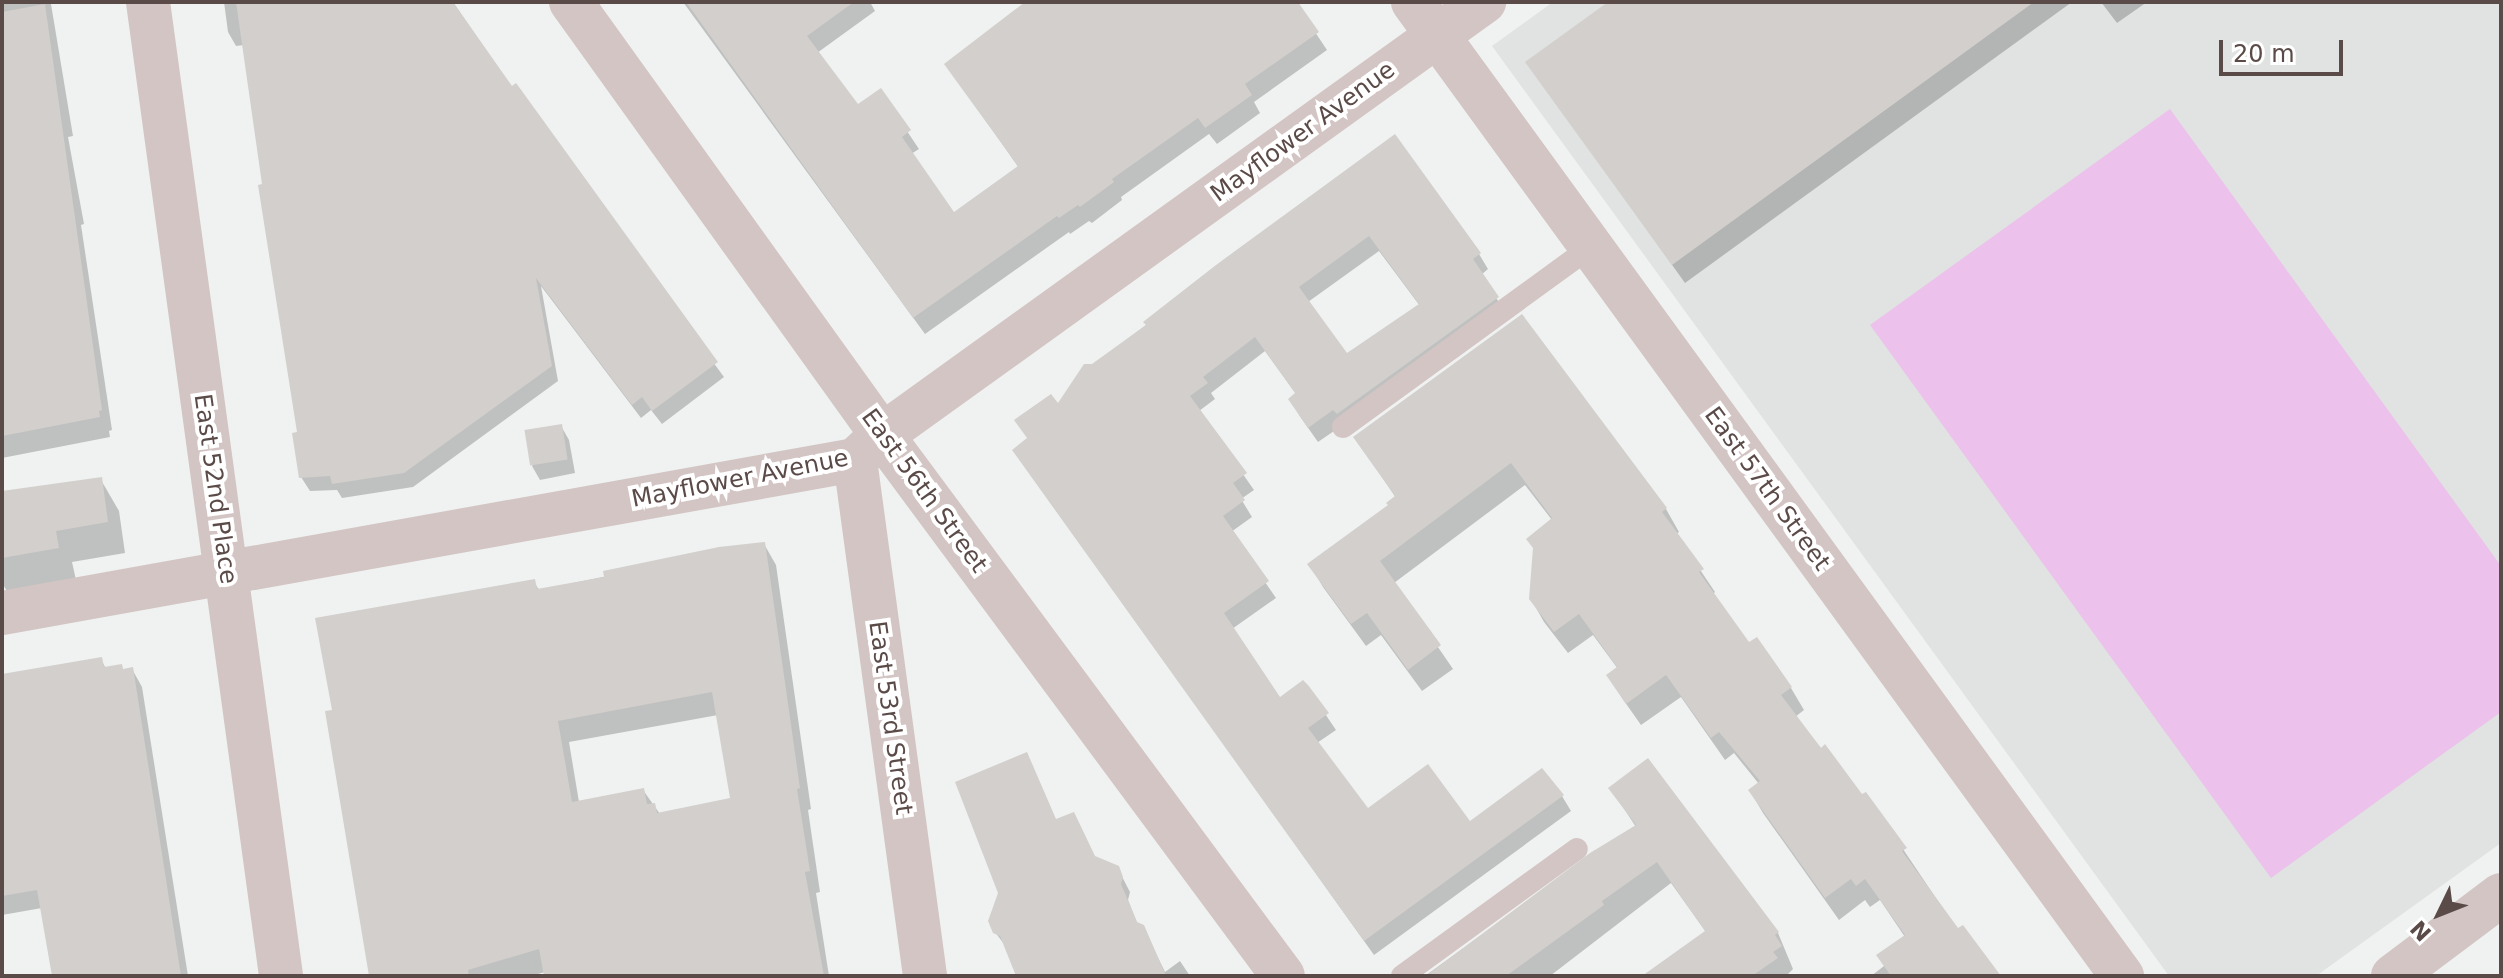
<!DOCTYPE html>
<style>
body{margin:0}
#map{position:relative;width:2503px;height:978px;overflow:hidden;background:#eff2f1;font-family:"DejaVu Sans",sans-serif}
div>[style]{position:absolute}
.education>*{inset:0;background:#e0e3e1}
.green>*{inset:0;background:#ecc1eb}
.shadow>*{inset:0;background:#0003}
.building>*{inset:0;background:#d3cfcc;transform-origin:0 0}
.lane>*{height:22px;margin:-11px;padding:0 11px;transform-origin:11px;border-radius:11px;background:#d3c5c4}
.street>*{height:44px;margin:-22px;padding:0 22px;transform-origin:22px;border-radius:22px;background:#d3c5c4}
span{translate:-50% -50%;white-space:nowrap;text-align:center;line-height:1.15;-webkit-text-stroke:8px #fff;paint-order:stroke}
.street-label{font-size:24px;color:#5b4b48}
.frame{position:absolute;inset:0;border:4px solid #5b4b48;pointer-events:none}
.north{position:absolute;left:2399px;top:874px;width:80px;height:80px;-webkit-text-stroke:6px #fff;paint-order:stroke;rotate:227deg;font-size:22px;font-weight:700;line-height:32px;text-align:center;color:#5b4b48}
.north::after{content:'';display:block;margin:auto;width:28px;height:36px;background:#5b4b48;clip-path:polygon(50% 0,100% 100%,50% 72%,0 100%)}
.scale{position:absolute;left:2219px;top:40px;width:124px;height:36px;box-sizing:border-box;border:4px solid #5b4b48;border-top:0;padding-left:10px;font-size:24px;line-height:28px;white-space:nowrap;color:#5b4b48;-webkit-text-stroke:6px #fff;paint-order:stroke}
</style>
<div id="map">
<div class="education">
<div style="clip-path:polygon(1553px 2px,2501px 2px,2501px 843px,2316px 976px,2169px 976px,1492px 46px)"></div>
</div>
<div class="green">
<div style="clip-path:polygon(2170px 109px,2501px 566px,2501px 712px,2271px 878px,1870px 325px)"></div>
</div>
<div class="shadow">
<div style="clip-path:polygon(2px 2px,54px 2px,51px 4px,73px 136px,68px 137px,84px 224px,81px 225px,112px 430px,109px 431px,110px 437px,2px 458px)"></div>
<div style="clip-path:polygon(224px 2px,453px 2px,512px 89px,724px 377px,662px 424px,651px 410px,641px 418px,541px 286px,558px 381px,413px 487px,342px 498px,337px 490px,310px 491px,301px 477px,300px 434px,244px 45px,236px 46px,228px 32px)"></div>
<div style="clip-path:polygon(683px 2px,870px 2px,875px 11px,817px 53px,857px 107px,880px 91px,919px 149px,911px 154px,954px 215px,1019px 168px,946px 64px,1028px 2px,1295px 2px,1327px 50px,1254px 102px,1260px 113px,1217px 144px,1209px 134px,1121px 197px,1122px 200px,1092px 223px,1089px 221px,1070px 234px,1069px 232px,925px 334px)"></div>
<div style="clip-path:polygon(1612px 2px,2072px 2px,1685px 283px,1528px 63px)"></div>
<div style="clip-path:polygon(2101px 2px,2147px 2px,2117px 23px)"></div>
<div style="clip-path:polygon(evenodd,1395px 136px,1479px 254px,1488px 269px,1481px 275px,1506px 313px,1318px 442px,1299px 415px,1297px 395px,1265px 351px,1211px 393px,1215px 399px,1199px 411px,1254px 490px,1241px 499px,1252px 517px,1231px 532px,1276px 598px,1232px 629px,1280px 700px,1307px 687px,1336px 730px,1317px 743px,1367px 810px,1469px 824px,1562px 796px,1571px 811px,1374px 955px,1014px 450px,1028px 440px,1092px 366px,1395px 136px,1379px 251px,1420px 306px,1347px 356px,1308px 302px,1379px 251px)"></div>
<div style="clip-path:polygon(1522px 317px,1666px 509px,1679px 532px,1676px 534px,1715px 592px,1712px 595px,1748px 645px,1791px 688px,1804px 710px,1795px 717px,1862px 797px,1866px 794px,1958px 931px,1999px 976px,1871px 976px,1884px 966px,1905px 937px,1880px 900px,1870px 907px,1865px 900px,1839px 920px,1763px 813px,1750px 791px,1759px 784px,1734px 753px,1725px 760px,1681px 697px,1641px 725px,1622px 698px,1618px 669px,1593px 635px,1568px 653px,1544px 622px,1531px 599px,1534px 550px,1552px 520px,1525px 485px,1394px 583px,1453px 669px,1422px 691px,1381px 635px,1366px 646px,1323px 587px,1310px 565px,1390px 506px,1396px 498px,1356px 438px)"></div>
<div style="clip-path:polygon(561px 426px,569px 440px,575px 473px,540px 480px,532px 466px)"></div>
<div style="clip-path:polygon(101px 480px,119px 511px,125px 553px,72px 562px,76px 580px,7px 591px,2px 583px,2px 493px)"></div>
<div style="clip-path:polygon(evenodd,764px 544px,776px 565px,811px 809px,808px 810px,820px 892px,816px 893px,829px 976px,546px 976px,545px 972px,531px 976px,371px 976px,334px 712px,534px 582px,539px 590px,764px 544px,718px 715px,732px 800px,660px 814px,643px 790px,579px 802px,569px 742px,718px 715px)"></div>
<div style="clip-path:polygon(101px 659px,106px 669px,132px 669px,142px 687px,188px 976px,36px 976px,53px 974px,42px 908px,2px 915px,2px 676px)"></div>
<div style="clip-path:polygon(1648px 761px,1778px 933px,1793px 969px,1786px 976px,1646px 976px,1706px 932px,1671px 883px,1550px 976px,1425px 976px,1591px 855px,1636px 827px,1611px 789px)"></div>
<div style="clip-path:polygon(1057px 821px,1095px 859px,1117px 867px,1130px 892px,1128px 900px,1138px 925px,1150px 941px,1165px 972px,1180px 961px,1190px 976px,1017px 976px,1007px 948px,995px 932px)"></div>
</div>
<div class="building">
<div style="clip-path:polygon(236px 2px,453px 2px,512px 86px,516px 83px,519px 87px,718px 362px,652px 411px,642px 397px,632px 405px,536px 278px,552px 366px,404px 473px,332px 484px,330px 476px,299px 478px,292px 433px,297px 432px,258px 185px,262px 184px)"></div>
<div style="clip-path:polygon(686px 2px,854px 2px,807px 36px,858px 104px,881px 88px,911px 130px,902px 137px,954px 212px,1018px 166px,944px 64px,1025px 2px,1298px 2px,1319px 32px,1245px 84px,1252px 95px,1205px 128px,1198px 118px,1112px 179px,1114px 182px,1080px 207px,1078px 205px,1059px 218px,1057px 216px,913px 318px)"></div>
<div style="clip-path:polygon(1608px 2px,2034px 2px,1672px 265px,1525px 62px)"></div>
<div style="clip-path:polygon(45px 4px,102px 410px,99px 411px,100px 417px,2px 436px,2px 12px)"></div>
<div style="clip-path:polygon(evenodd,1395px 134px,1481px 253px,1473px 259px,1499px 297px,1337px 414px,1333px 410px,1308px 428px,1288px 399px,1295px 393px,1255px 337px,1203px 377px,1208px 383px,1190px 396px,1247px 473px,1233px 483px,1245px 500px,1223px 516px,1269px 581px,1224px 613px,1280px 697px,1303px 680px,1308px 685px,1329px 713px,1308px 728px,1368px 808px,1428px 764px,1470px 821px,1542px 768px,1564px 795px,1364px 941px,1012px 450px,1027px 438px,1014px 420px,1051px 394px,1058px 403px,1084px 364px,1092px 364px,1146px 325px,1143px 322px,1216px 265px,1395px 134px,1369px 236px,1419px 304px,1347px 353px,1299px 287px,1369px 236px)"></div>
<div style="clip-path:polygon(1522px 314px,1667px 508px,1662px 512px,1704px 569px,1699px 572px,1749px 642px,1757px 637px,1792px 687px,1781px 695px,1821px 748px,1825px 744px,1862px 794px,1866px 792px,1907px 848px,1902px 851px,1958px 928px,1963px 925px,2001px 976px,1891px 976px,1876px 955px,1905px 935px,1865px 879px,1856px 886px,1851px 879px,1825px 898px,1748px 790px,1760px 781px,1719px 732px,1711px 738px,1666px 675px,1626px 704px,1606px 675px,1617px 667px,1579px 614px,1554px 632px,1529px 599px,1533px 548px,1526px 539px,1552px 518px,1511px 463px,1380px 561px,1441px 645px,1408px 670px,1367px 613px,1351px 624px,1307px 564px,1388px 505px,1386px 503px,1395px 496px,1353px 437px)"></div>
<div style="left:562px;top:424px;width:36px;height:38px;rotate:81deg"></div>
<div style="clip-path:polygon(102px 477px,108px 522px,56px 531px,59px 548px,2px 558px,2px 491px)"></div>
<div style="clip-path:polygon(evenodd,765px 542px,800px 788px,797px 789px,810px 871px,805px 872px,824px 976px,544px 976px,539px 949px,468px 970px,469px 976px,369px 976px,325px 711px,332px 710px,315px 618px,535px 579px,537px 589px,604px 577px,603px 571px,719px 547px,765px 542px,712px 692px,730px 798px,657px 813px,655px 803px,647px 804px,644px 788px,572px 802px,558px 721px,712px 692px)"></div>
<div style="clip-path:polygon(102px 657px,104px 667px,122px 664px,123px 669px,133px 667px,181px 976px,52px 976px,37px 890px,2px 896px,2px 674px)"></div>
<div style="clip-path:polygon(1027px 752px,1056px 819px,1074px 812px,1095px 856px,1119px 866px,1123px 877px,1121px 884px,1137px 922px,1144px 925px,1166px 976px,1016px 976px,1000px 936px,993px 933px,988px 921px,998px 893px,955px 782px)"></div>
<div style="clip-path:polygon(1648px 758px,1779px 932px,1775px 935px,1782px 946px,1773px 952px,1778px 958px,1752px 976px,1642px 976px,1705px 931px,1657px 862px,1602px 901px,1604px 905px,1506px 976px,1426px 976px,1590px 853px,1636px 825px,1608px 788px)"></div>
</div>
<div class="lane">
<div style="left:1343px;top:427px;width:306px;rotate:-36deg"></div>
<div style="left:1402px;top:976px;width:216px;rotate:-36deg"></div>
</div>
<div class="street">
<div style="left:148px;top:2px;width:983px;rotate:82.22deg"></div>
<div style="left:571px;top:2px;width:533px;rotate:54.31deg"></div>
<div style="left:882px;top:435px;width:673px;rotate:53.45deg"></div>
<div style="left:1413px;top:2px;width:1205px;rotate:53.95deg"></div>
<div style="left:855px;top:460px;width:521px;rotate:82.27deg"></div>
<div style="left:2px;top:613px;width:867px;rotate:-10.17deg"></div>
<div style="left:855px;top:460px;width:37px;rotate:-43deg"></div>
<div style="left:882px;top:435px;width:742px;rotate:-35.73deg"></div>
<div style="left:2393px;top:976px;width:135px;rotate:-36.9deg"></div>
</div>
<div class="street-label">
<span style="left:1303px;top:132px;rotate:-36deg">Mayflower Avenue</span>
<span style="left:740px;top:479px;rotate:-11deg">Mayflower Avenue</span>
<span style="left:215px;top:489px;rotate:82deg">East 52nd Place</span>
<span style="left:1767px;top:489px;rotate:54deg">East 57th Street</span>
<span style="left:924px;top:491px;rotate:54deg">East 56th Street</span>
<span style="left:890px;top:718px;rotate:82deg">East 53rd Street</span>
</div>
<div class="frame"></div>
<div class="north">N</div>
<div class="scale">20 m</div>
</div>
